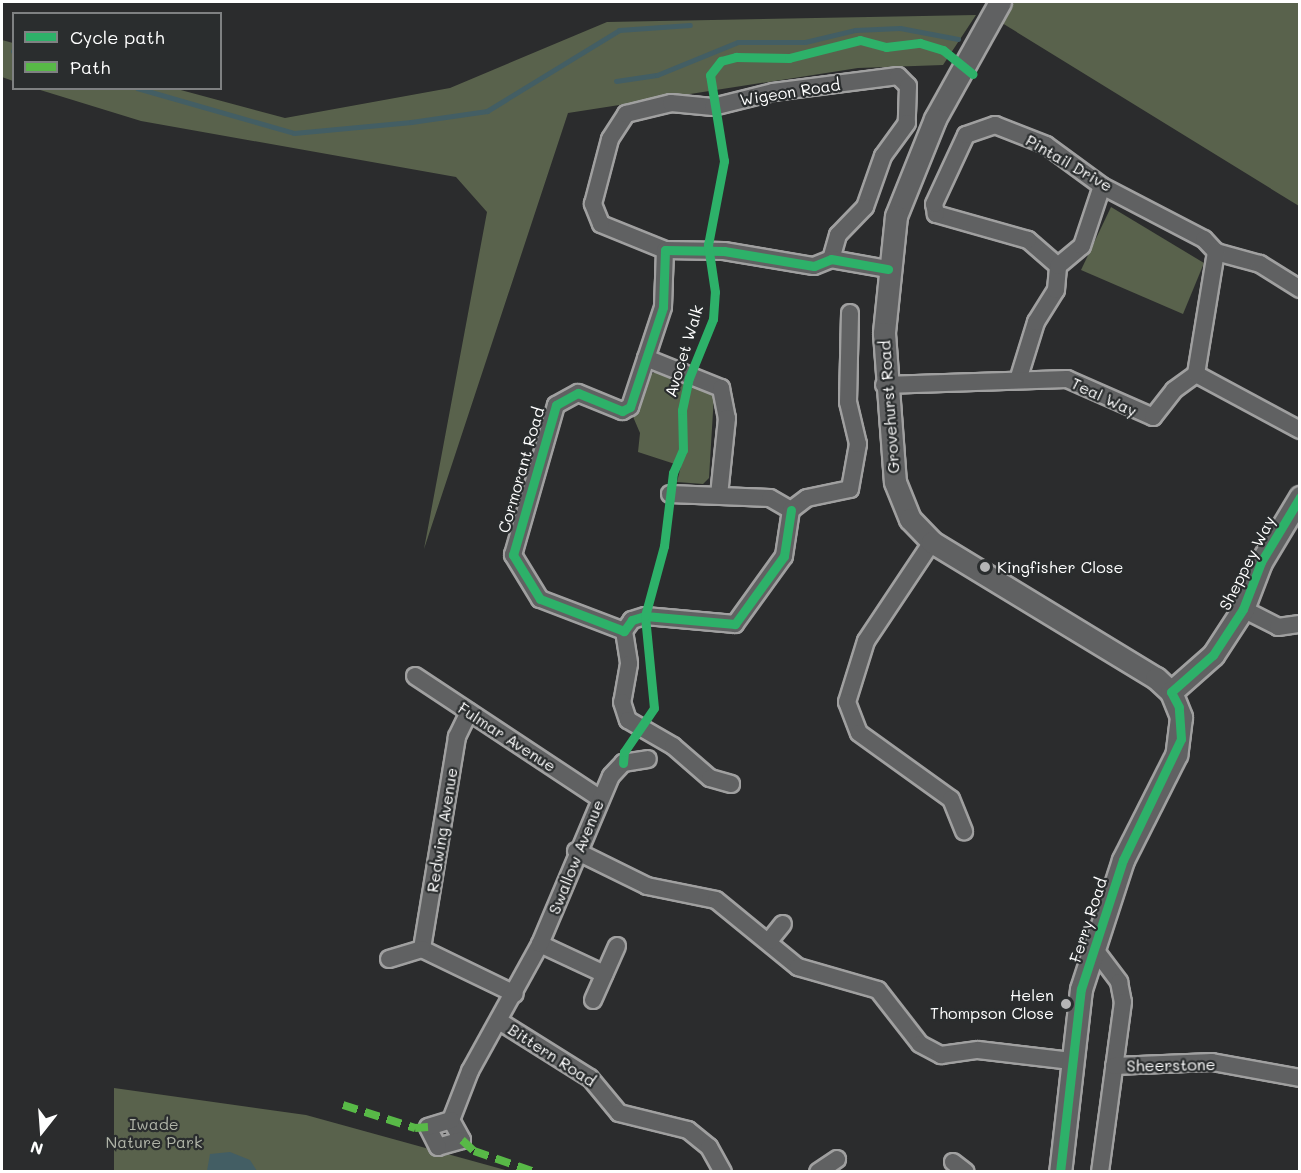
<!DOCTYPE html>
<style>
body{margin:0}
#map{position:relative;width:1301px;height:1173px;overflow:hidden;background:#2b2c2d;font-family:Mali,sans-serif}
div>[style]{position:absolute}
.green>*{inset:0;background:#59624c}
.water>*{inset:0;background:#435e64}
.stream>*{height:5px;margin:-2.5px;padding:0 2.5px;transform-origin:2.5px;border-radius:2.5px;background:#435e64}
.roads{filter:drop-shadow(2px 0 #a0a0a0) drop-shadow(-2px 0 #a0a0a0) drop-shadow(0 2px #a0a0a0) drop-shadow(0 -2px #a0a0a0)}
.minor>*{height:16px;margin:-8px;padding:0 8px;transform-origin:8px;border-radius:8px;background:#606162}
.tertiary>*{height:21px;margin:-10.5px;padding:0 10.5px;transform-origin:10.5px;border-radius:10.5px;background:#606162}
.quiet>*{height:8px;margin-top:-4px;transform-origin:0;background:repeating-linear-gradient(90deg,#58b947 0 15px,transparent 0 23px)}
.cycleway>*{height:9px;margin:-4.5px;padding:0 4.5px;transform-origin:4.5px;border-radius:4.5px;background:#2db169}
.dots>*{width:16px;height:16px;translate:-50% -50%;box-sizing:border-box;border:3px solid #2a2d2e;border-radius:50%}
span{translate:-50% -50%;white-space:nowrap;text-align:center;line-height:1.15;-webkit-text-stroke:4.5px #2a2d2e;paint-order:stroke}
.street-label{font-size:16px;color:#fff}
.poi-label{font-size:16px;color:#fff}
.left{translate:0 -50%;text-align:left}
.right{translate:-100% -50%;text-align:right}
.park-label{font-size:16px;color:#b0b4a8}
.frame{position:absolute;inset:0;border:3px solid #fff;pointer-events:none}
.legend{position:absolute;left:12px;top:12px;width:210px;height:78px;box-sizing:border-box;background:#2a2d2e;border:2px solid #7f8182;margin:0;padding:8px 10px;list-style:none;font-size:18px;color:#fff}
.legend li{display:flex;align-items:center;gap:12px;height:30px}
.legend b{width:30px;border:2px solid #7f8182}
.north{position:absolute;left:12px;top:1101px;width:60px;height:60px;-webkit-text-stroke:4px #2a2d2e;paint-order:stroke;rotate:197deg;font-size:16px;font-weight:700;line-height:24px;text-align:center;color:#fff}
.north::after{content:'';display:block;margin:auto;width:21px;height:27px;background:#fff;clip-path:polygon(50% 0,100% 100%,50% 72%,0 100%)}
</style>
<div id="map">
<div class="green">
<div style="clip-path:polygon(1014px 2px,1299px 2px,1299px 206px,1002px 23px)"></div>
<div style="clip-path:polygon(976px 15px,943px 65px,858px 68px,568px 113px,424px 549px,487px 212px,456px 177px,141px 121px,37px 89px,177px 89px,285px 118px,450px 88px,607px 22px)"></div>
<div style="clip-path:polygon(2px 40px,13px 43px,13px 81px,2px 77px)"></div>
<div style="clip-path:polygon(1111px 207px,1204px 263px,1183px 314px,1081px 270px)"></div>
<div style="clip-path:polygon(656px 372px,714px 395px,709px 478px,703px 484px,677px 482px,681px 466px,638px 452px,640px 433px,631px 412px,646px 376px)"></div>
<div style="clip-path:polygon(114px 1088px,306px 1115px,509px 1171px,114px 1171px)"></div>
</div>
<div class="water">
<div style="clip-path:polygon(230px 1152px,250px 1160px,257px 1171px,207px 1171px,210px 1154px)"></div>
</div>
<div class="stream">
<div style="left:13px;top:51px;width:1px"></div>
<div style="left:616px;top:81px;width:41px;rotate:-8.3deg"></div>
<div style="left:657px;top:75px;width:87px;rotate:-22.2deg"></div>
<div style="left:738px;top:42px;width:67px"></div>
<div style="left:805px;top:42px;width:51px;rotate:-13.5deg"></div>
<div style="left:855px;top:30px;width:45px;rotate:-2.5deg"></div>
<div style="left:900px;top:28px;width:59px;rotate:10.7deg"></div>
<div style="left:137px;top:88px;width:163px;rotate:16deg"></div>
<div style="left:294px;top:133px;width:118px;rotate:-5.4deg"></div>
<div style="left:411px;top:122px;width:77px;rotate:-8.2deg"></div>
<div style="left:487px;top:111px;width:155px;rotate:-31.5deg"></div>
<div style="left:619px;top:30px;width:71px;rotate:-4deg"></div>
</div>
<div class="roads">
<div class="minor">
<div style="left:665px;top:250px;width:69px;rotate:-157.9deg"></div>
<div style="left:601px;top:224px;width:22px;rotate:-112deg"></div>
<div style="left:593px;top:204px;width:67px;rotate:-75.3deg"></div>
<div style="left:610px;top:139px;width:30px;rotate:-57deg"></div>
<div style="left:626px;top:114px;width:46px;rotate:-13.7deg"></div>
<div style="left:671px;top:103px;width:42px;rotate:5.4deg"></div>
<div style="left:713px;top:107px;width:62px;rotate:-14deg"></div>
<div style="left:773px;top:92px;width:126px;rotate:-7.3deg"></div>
<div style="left:898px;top:76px;width:14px;rotate:45deg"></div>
<div style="left:908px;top:86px;width:37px;rotate:92deg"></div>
<div style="left:907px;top:123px;width:41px;rotate:126deg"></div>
<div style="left:883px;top:156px;width:54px;rotate:109.4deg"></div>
<div style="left:865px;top:207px;width:39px;rotate:134deg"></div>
<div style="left:838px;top:235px;width:25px;rotate:106deg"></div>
<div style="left:1058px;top:266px;width:40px;rotate:-139deg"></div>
<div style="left:1028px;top:240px;width:96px;rotate:-164.2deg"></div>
<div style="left:936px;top:214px;width:10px;rotate:-101deg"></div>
<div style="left:934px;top:204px;width:76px;rotate:-65.1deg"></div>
<div style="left:966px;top:135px;width:31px;rotate:-19deg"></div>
<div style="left:995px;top:125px;width:55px;rotate:21.4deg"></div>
<div style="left:1046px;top:145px;width:69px;rotate:36.2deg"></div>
<div style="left:1102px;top:186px;width:115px;rotate:27.5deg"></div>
<div style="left:1204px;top:239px;width:18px;rotate:47deg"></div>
<div style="left:1216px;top:252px;width:46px;rotate:15.3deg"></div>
<div style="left:1260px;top:264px;width:47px;rotate:32deg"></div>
<div style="left:646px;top:358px;width:81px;rotate:21.8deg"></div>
<div style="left:721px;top:388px;width:31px;rotate:79deg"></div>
<div style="left:727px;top:418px;width:77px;rotate:95.9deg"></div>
<div style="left:1196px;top:374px;width:118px;rotate:28.3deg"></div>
<div style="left:1019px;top:377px;width:58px;rotate:-72.8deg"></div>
<div style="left:1036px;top:322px;width:38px;rotate:-58deg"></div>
<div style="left:1056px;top:290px;width:24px;rotate:-85deg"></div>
<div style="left:1058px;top:266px;width:31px;rotate:-40deg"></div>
<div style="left:1082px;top:246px;width:63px;rotate:-71.6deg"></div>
<div style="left:884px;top:385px;width:183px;rotate:-1.9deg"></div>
<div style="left:1067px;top:379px;width:94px;rotate:23.8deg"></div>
<div style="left:1153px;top:417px;width:34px;rotate:-52deg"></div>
<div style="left:1174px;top:390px;width:27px;rotate:-36deg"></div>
<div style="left:1196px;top:374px;width:124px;rotate:-80.7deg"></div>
<div style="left:670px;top:494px;width:100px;rotate:2.3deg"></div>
<div style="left:770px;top:498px;width:24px;rotate:30deg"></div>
<div style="left:791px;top:510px;width:20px;rotate:-37deg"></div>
<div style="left:807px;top:498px;width:44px;rotate:-11.8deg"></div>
<div style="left:850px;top:489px;width:46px;rotate:-79.9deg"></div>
<div style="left:858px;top:444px;width:43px;rotate:-103.4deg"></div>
<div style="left:848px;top:402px;width:89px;rotate:-88.7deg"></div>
<div style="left:791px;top:510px;width:47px;rotate:98.7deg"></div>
<div style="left:784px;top:556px;width:84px;rotate:125.8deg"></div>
<div style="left:735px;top:624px;width:90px;rotate:-174.9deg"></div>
<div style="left:645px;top:616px;width:14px;rotate:163deg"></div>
<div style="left:632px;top:620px;width:14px;rotate:126deg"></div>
<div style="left:624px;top:631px;width:90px;rotate:-159.1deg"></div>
<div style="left:540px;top:599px;width:52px;rotate:-121.5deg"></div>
<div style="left:513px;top:555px;width:156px;rotate:-74deg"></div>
<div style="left:556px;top:405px;width:25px;rotate:-29deg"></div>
<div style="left:578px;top:393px;width:48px;rotate:22.2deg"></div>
<div style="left:622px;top:411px;width:9px;rotate:-27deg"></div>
<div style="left:630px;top:407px;width:105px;rotate:-71.7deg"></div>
<div style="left:663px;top:307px;width:57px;rotate:-88deg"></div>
<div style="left:665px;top:250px;width:59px;rotate:1deg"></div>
<div style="left:724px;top:251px;width:91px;rotate:9.5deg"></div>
<div style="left:814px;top:266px;width:18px;rotate:-22deg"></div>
<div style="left:831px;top:259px;width:58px;rotate:10deg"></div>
<div style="left:932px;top:542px;width:119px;rotate:123.7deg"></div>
<div style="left:866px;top:641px;width:64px;rotate:107.3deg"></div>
<div style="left:847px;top:702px;width:33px;rotate:69deg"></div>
<div style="left:859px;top:733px;width:113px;rotate:35.7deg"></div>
<div style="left:951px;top:799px;width:35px;rotate:68deg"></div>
<div style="left:1243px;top:609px;width:39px;rotate:27deg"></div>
<div style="left:1278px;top:627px;width:22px;rotate:-8deg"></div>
<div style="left:624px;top:631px;width:33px;rotate:81deg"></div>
<div style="left:629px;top:664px;width:39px;rotate:100deg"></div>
<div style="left:622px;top:702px;width:19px;rotate:72deg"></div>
<div style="left:628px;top:720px;width:52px;rotate:30deg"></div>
<div style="left:673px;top:746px;width:49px;rotate:40.9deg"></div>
<div style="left:710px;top:778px;width:22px;rotate:16deg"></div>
<div style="left:415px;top:676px;width:221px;rotate:33.5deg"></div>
<div style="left:469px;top:712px;width:28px;rotate:116deg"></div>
<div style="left:457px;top:737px;width:215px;rotate:99.4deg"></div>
<div style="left:422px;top:949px;width:103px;rotate:25.8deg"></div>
<div style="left:576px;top:851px;width:79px;rotate:26.2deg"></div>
<div style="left:647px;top:886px;width:70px;rotate:11.5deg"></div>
<div style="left:716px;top:900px;width:106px;rotate:39.3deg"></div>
<div style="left:798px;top:967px;width:83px;rotate:16deg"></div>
<div style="left:878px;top:990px;width:68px;rotate:52.1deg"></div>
<div style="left:920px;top:1044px;width:24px;rotate:28deg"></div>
<div style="left:941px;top:1055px;width:37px;rotate:-8deg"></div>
<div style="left:978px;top:1050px;width:94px;rotate:6.7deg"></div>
<div style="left:769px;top:941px;width:22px;rotate:-51deg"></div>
<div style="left:540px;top:944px;width:71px;rotate:25.1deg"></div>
<div style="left:1096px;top:951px;width:39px;rotate:53deg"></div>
<div style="left:1119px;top:982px;width:20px;rotate:79deg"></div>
<div style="left:1123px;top:1002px;width:172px;rotate:97.7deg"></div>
<div style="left:389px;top:959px;width:34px;rotate:-17deg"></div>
<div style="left:593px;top:1000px;width:59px;rotate:-66deg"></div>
<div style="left:499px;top:1021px;width:107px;rotate:32.1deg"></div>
<div style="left:590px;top:1078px;width:45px;rotate:50.4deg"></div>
<div style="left:619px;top:1113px;width:71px;rotate:13.8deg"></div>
<div style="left:688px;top:1130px;width:27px;rotate:39deg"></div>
<div style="left:709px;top:1147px;width:29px;rotate:61deg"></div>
<div style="left:1114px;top:1066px;width:98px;rotate:-2.3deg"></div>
<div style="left:1212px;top:1062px;width:89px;rotate:10.3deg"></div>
<div style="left:451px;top:1120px;width:53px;rotate:-68.8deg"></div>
<div style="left:470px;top:1071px;width:145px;rotate:-61.1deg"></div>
<div style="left:540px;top:944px;width:182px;rotate:-67.1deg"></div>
<div style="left:611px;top:776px;width:18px;rotate:-47deg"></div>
<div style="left:623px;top:763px;width:25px;rotate:-9deg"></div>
<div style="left:451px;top:1120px;width:23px;rotate:61deg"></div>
<div style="left:462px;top:1140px;width:25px;rotate:164deg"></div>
<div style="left:438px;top:1147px;width:22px;rotate:-117deg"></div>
<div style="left:428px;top:1127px;width:24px;rotate:-17deg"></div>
<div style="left:953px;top:1162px;width:16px;rotate:38deg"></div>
<div style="left:818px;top:1172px;width:23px;rotate:-34deg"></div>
</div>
<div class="tertiary">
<div style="left:1000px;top:2px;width:134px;rotate:119.1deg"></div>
<div style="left:935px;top:119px;width:105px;rotate:111.9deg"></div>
<div style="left:896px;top:216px;width:118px;rotate:95.9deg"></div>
<div style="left:884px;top:333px;width:149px;rotate:85.8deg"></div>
<div style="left:895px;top:482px;width:40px;rotate:68deg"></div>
<div style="left:910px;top:519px;width:32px;rotate:46deg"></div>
<div style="left:932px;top:542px;width:262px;rotate:31.3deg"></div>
<div style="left:1156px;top:678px;width:21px;rotate:43deg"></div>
<div style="left:1171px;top:692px;width:27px;rotate:68deg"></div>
<div style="left:1181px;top:717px;width:38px;rotate:97deg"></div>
<div style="left:1176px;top:755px;width:118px;rotate:116.8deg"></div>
<div style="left:1123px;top:860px;width:136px;rotate:108deg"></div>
<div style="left:1081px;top:989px;width:184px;rotate:96.5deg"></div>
<div style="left:1171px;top:692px;width:56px;rotate:-41.4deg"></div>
<div style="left:1213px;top:655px;width:55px;rotate:-56.9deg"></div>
<div style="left:1243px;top:609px;width:50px;rotate:-69deg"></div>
<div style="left:1261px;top:562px;width:76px;rotate:-59deg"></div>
</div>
</div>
<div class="quiet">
<div style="left:343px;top:1105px;width:76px;rotate:17.7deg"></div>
<div style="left:415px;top:1128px;width:13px;rotate:-4deg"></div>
<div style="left:462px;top:1140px;width:16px;rotate:43deg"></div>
<div style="left:474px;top:1151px;width:65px;rotate:19deg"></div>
</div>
<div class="cycleway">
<div style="left:791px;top:510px;width:47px;rotate:98.7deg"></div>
<div style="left:784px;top:556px;width:84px;rotate:125.8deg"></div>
<div style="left:735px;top:624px;width:90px;rotate:-174.9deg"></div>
<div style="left:645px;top:616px;width:14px;rotate:163deg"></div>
<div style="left:632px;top:620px;width:14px;rotate:126deg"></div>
<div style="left:624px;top:631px;width:90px;rotate:-159.1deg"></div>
<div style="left:540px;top:599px;width:52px;rotate:-121.5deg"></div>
<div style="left:513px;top:555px;width:156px;rotate:-74deg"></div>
<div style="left:556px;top:405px;width:25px;rotate:-29deg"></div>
<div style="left:578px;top:393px;width:48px;rotate:22.2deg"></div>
<div style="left:622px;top:411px;width:9px;rotate:-27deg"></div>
<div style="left:630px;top:407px;width:105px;rotate:-71.7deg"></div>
<div style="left:663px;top:307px;width:57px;rotate:-88deg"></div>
<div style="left:665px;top:250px;width:59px;rotate:1deg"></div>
<div style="left:724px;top:251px;width:91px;rotate:9.5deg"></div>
<div style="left:814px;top:266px;width:18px;rotate:-22deg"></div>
<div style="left:831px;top:259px;width:58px;rotate:10deg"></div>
<div style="left:623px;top:763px;width:11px;rotate:-85deg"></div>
<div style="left:624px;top:752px;width:53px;rotate:-55.7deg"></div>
<div style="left:654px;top:708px;width:92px;rotate:-95.6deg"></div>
<div style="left:645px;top:616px;width:73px;rotate:-74.8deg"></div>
<div style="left:664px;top:546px;width:74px;rotate:-83deg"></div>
<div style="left:673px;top:473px;width:25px;rotate:-67deg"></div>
<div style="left:683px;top:450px;width:40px;rotate:-91.4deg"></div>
<div style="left:682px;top:410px;width:33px;rotate:-78deg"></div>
<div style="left:689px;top:378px;width:64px;rotate:-67.9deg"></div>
<div style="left:713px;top:319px;width:27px;rotate:-86deg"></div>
<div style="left:715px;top:292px;width:48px;rotate:-98.5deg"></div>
<div style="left:708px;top:245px;width:86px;rotate:-79.2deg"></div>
<div style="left:724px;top:161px;width:87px;rotate:-99.2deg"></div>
<div style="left:710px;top:75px;width:18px;rotate:-52deg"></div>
<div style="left:721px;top:61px;width:16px;rotate:-15deg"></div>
<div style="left:736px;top:57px;width:53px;rotate:1.1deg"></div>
<div style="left:789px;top:58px;width:73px;rotate:-14.2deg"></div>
<div style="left:860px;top:40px;width:27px;rotate:15deg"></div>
<div style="left:886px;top:47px;width:34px;rotate:-7deg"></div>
<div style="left:920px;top:43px;width:24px;rotate:17deg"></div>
<div style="left:943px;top:50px;width:38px;rotate:39deg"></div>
<div style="left:1060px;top:1172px;width:184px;rotate:-83.5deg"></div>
<div style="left:1081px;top:989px;width:136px;rotate:-72deg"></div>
<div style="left:1123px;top:860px;width:134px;rotate:-64.4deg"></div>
<div style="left:1181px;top:739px;width:32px;rotate:-94deg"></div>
<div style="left:1179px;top:707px;width:17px;rotate:-118deg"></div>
<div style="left:1171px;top:692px;width:56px;rotate:-41.4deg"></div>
<div style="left:1213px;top:655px;width:55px;rotate:-56.9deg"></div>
<div style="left:1243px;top:609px;width:50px;rotate:-69deg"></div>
<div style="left:1261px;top:562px;width:76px;rotate:-59deg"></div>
</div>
<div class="dots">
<div style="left:985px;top:567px;background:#b5b5b6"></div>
<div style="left:1066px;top:1004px;background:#b5b5b6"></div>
</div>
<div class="street-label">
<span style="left:790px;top:92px;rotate:-9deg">Wigeon Road</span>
<span style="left:1069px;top:163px;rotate:30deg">Pintail Drive</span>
<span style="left:684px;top:351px;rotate:-73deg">Avocet Walk</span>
<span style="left:1104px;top:397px;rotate:25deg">Teal Way</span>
<span style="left:889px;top:407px;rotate:-94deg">Grovehurst Road</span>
<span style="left:521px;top:470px;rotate:-74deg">Cormorant Road</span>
<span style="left:1247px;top:563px;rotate:-63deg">Sheppey Way</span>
<span style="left:507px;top:737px;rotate:33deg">Fulmar Avenue</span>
<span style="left:442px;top:830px;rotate:-81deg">Redwing Avenue</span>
<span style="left:576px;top:857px;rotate:-68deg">Swallow Avenue</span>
<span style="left:1088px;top:920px;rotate:-72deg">Ferry Road</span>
<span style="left:552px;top:1055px;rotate:33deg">Bittern Road</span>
<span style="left:1171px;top:1065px;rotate:-1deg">Sheerstone</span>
</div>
<div class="poi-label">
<span class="left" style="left:997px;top:567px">Kingfisher Close</span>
<span class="right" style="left:1054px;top:1004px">Helen<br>Thompson Close</span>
</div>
<div class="park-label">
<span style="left:154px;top:1133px">Iwade<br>Nature Park</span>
</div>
<div class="frame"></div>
<ul class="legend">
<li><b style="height:8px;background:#2db169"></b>Cycle path</li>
<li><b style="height:8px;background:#58b947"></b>Path</li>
</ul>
<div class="north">N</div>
</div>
